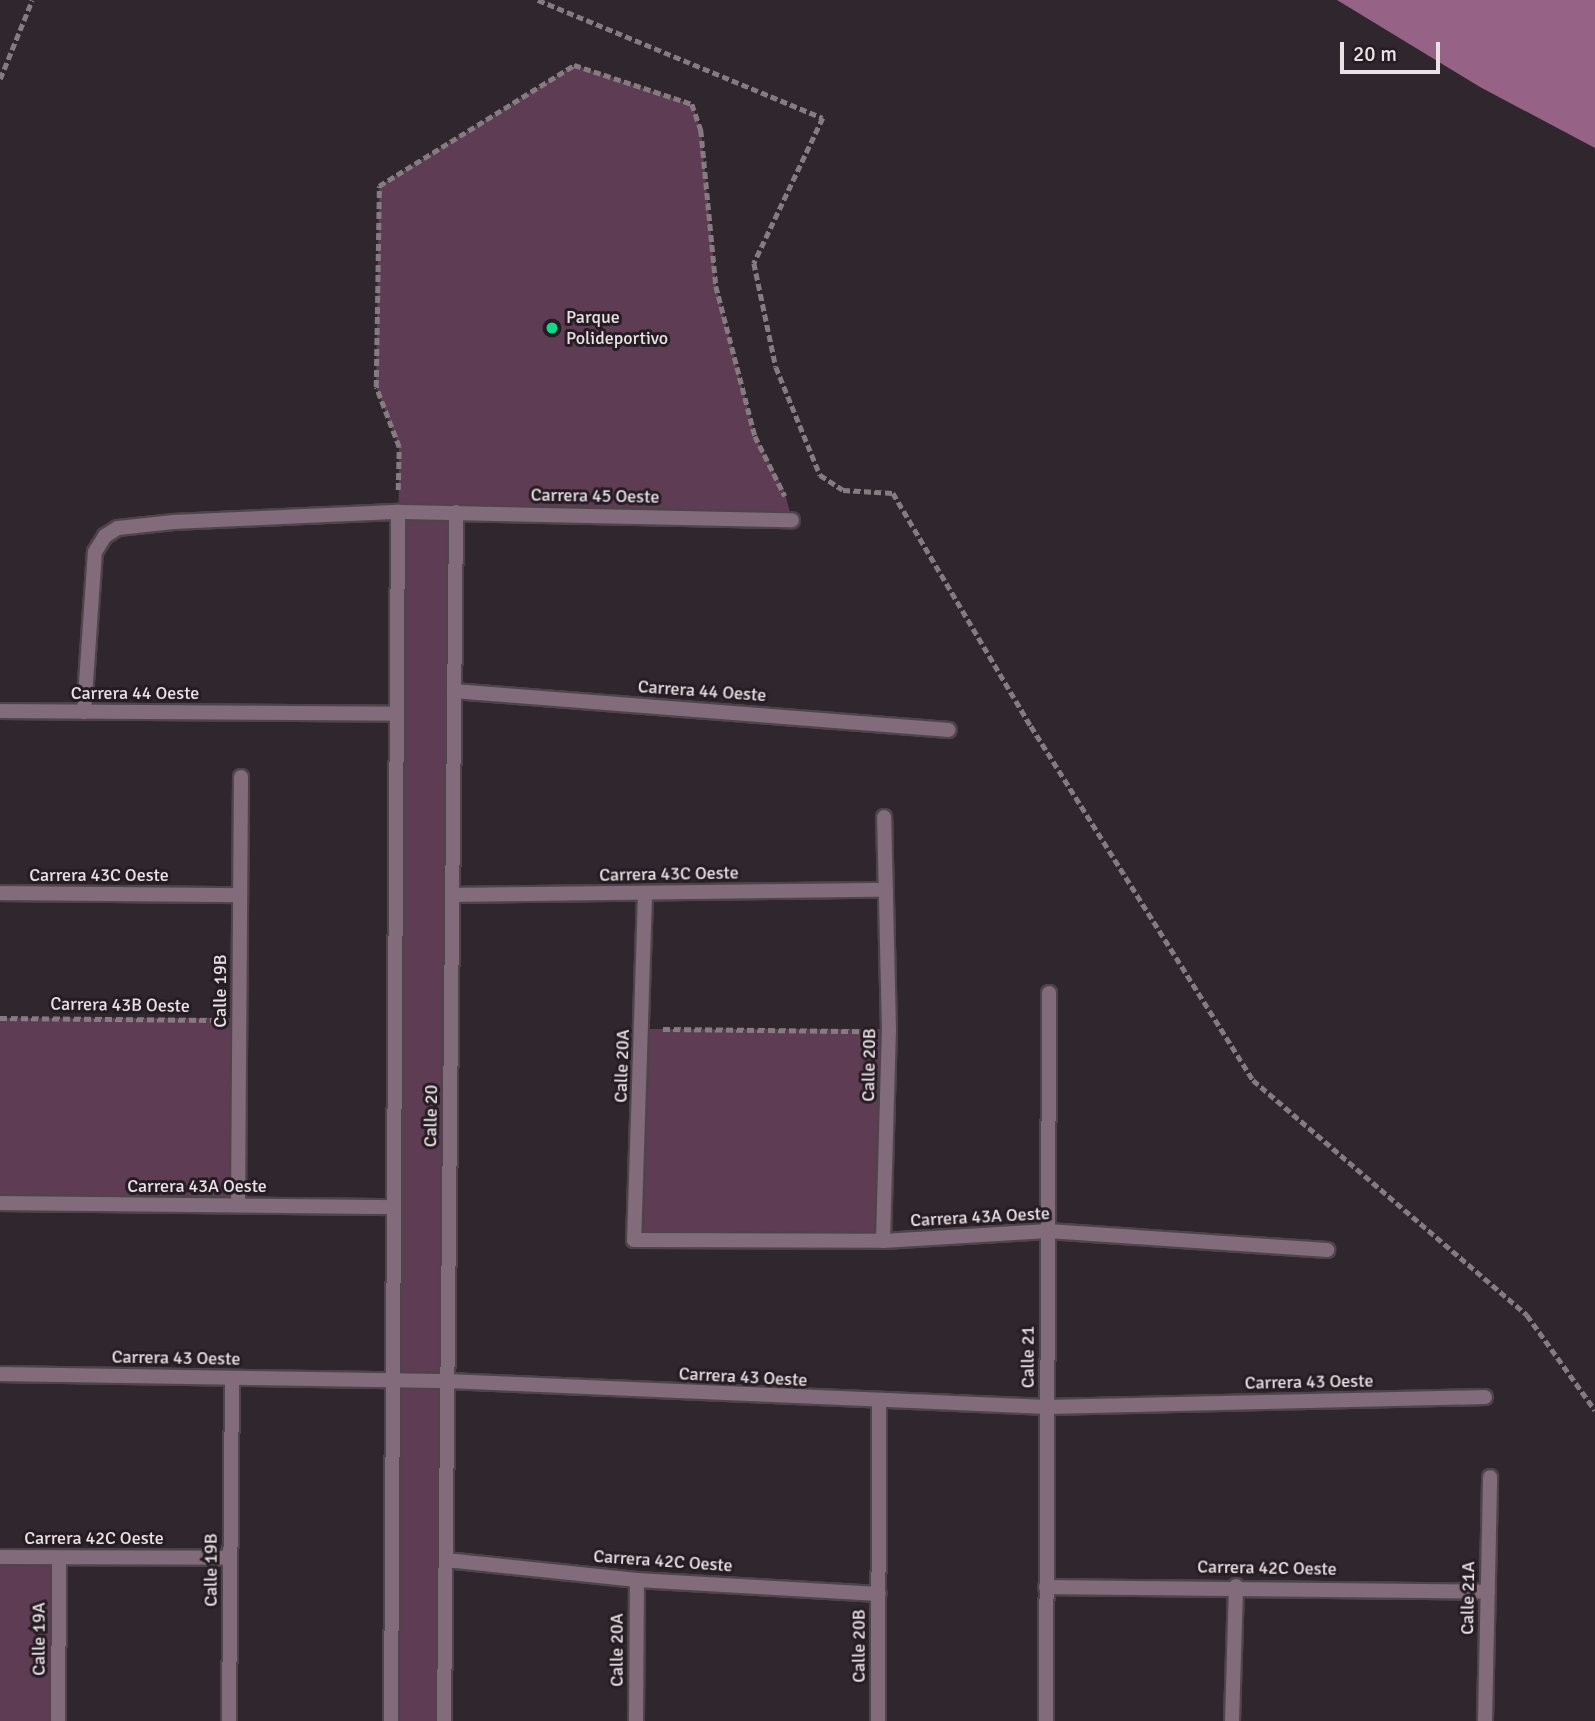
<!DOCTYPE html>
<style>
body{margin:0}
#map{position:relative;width:1595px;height:1721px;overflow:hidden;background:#30262d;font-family:Signika,sans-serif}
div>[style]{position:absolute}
.green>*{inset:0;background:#5e3c54;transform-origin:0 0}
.water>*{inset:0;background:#966387}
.path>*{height:4.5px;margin-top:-2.25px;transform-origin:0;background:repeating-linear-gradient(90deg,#857c82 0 7px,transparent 0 10.5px)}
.roads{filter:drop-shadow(2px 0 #4e444b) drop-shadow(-2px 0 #4e444b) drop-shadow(0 2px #4e444b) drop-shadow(0 -2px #4e444b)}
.service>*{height:14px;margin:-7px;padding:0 7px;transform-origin:7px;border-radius:7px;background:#826b7b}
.minor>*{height:14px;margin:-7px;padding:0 7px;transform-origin:7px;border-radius:7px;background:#826b7b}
.dots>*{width:19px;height:19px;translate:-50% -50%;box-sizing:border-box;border:4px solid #261c23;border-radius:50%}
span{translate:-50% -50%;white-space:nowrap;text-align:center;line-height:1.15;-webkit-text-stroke:6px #261c23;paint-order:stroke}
.poi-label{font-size:18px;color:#e9e1e6}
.left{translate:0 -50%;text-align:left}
.street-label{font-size:18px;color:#e9e1e6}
.scale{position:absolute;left:1340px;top:42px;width:100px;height:32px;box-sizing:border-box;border:4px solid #e9e1e6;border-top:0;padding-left:9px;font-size:21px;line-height:24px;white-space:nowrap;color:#e9e1e6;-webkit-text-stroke:5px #261c23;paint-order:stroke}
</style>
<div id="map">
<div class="green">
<div style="clip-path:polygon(574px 65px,692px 104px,701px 130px,716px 286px,755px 436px,784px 490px,792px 520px,456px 512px,444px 1721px,391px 1721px,399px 447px,376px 387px,379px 186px)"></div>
<div style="left:0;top:1018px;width:239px;height:185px"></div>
<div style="left:643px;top:1029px;width:246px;height:211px"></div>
<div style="left:0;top:1557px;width:59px;height:164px;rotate:1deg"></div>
</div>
<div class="water">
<div style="clip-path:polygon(1337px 0,1595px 0,1595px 148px,1480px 87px)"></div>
</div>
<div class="path">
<div style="left:538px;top:0;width:308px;rotate:22.5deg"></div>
<div style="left:823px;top:118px;width:161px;rotate:115.4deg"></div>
<div style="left:754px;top:263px;width:106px;rotate:78.1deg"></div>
<div style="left:776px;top:367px;width:117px;rotate:67.8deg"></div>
<div style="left:820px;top:475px;width:27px;rotate:33deg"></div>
<div style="left:843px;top:490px;width:50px;rotate:3.4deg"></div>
<div style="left:893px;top:493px;width:271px;rotate:59.4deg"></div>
<div style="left:1031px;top:726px;width:418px;rotate:57.9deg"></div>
<div style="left:1253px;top:1080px;width:361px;rotate:40.6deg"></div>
<div style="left:1527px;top:1315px;width:117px;rotate:54.4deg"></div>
<div style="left:0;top:79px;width:85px;rotate:-67.9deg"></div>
<div style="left:398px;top:490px;width:43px;rotate:-88.7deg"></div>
<div style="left:399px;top:447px;width:64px;rotate:-111deg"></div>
<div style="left:376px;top:387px;width:201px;rotate:-89.1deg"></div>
<div style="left:379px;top:186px;width:229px;rotate:-31.8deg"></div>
<div style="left:574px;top:65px;width:124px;rotate:18.3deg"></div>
<div style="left:692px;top:104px;width:28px;rotate:71deg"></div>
<div style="left:701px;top:130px;width:157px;rotate:84.5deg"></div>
<div style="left:716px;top:286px;width:155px;rotate:75.4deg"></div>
<div style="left:755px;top:436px;width:67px;rotate:63.4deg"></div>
<div style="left:0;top:1018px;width:217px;rotate:0.5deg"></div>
<div style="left:663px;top:1029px;width:204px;rotate:0.6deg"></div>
</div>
<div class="roads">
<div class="service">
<div style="left:84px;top:712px;width:160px;rotate:-86.1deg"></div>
<div style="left:95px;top:552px;width:19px;rotate:-58deg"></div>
<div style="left:105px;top:536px;width:15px;rotate:-32deg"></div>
<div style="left:118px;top:528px;width:56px;rotate:-6.1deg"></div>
<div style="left:174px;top:522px;width:224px;rotate:-2.6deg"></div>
</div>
<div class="minor">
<div style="left:454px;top:691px;width:496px;rotate:4.5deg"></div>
<div style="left:0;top:711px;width:397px;rotate:0.4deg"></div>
<div style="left:0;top:893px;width:240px;rotate:0.5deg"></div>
<div style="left:645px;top:894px;width:346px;rotate:91.8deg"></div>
<div style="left:634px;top:1240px;width:249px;rotate:0.2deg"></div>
<div style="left:883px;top:1241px;width:165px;rotate:-3.5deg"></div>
<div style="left:1048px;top:1231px;width:280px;rotate:3.9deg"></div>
<div style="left:453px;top:895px;width:433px;rotate:-0.7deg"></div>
<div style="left:0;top:1203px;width:394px;rotate:0.6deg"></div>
<div style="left:238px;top:1205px;width:428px;rotate:-89.6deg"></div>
<div style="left:883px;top:1241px;width:210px;rotate:-88.4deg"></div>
<div style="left:889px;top:1031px;width:214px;rotate:-91.3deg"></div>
<div style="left:0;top:1374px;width:447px;rotate:0.9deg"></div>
<div style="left:447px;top:1381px;width:601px;rotate:2.48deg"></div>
<div style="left:1047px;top:1407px;width:438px;rotate:-1.3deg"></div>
<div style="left:0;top:1557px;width:230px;rotate:0.2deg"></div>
<div style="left:446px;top:1560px;width:192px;rotate:6deg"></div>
<div style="left:637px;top:1580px;width:242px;rotate:3.3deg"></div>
<div style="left:1046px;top:1587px;width:442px;rotate:0.6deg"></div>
<div style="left:58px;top:1721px;width:163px;rotate:-89.6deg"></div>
<div style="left:229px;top:1721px;width:343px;rotate:-89.5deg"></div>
<div style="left:391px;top:1721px;width:1209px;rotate:-89.67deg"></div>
<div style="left:398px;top:512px;width:394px;rotate:1.2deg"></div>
<div style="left:444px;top:1721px;width:1209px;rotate:-89.43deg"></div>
<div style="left:636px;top:1721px;width:141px;rotate:-89.6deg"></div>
<div style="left:878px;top:1721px;width:318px;rotate:-89.8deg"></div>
<div style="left:1046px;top:1721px;width:728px;rotate:-89.76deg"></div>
<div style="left:1232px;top:1721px;width:135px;rotate:-88.3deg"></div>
<div style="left:1485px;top:1721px;width:244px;rotate:-88.8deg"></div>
</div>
</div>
<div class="dots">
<div style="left:552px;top:328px;background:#11d98a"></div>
</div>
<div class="poi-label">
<span class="left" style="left:566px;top:328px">Parque<br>Polideportivo</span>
</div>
<div class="street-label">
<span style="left:595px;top:496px;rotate:1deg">Carrera 45 Oeste</span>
<span style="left:702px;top:691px;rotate:4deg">Carrera 44 Oeste</span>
<span style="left:135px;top:693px">Carrera 44 Oeste</span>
<span style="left:669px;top:874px;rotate:-1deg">Carrera 43C Oeste</span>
<span style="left:99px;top:875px">Carrera 43C Oeste</span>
<span style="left:220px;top:991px;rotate:-90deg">Calle 19B</span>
<span style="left:120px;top:1005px;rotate:1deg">Carrera 43B Oeste</span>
<span style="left:869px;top:1065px;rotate:-89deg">Calle 20B</span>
<span style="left:622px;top:1066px;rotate:-88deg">Calle 20A</span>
<span style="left:431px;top:1116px;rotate:-89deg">Calle 20</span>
<span style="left:197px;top:1186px">Carrera 43A Oeste</span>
<span style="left:980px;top:1217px;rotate:-3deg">Carrera 43A Oeste</span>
<span style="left:1028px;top:1357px;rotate:-90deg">Calle 21</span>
<span style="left:176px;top:1358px;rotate:1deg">Carrera 43 Oeste</span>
<span style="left:743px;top:1377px;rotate:3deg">Carrera 43 Oeste</span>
<span style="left:1309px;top:1382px;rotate:-1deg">Carrera 43 Oeste</span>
<span style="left:94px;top:1538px">Carrera 42C Oeste</span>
<span style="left:663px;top:1561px;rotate:4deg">Carrera 42C Oeste</span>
<span style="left:1267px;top:1568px;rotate:1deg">Carrera 42C Oeste</span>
<span style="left:211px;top:1570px;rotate:-90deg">Calle 19B</span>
<span style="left:1468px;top:1598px;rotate:-89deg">Calle 21A</span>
<span style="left:39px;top:1639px;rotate:-90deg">Calle 19A</span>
<span style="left:859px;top:1646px;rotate:-90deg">Calle 20B</span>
<span style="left:617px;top:1650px;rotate:-90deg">Calle 20A</span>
</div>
<div class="scale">20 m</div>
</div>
